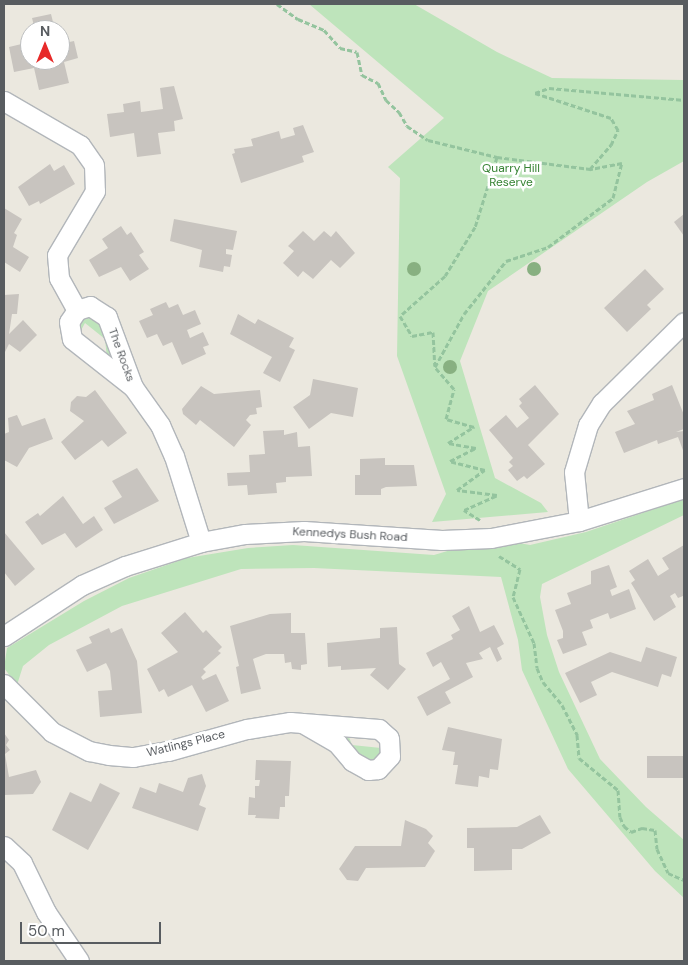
<!DOCTYPE html>
<style>
body{margin:0}
#map{position:relative;width:688px;height:965px;overflow:hidden;background:#ebe8df;font-family:"DM Sans",sans-serif}
div>[style]{position:absolute}
.green>*{inset:0;background:#bee4bb}
.building>*{inset:0;background:#c8c4bf;transform-origin:0 0}
.path>*{height:3px;margin-top:-1.5px;transform-origin:0;background:repeating-linear-gradient(90deg,#94c49e 0 5px,transparent 0 7.5px)}
.roads{filter:drop-shadow(1px 0 #b2b6ba) drop-shadow(-1px 0 #b2b6ba) drop-shadow(0 1px #b2b6ba) drop-shadow(0 -1px #b2b6ba)}
.street>*{height:19px;margin:-9.5px;padding:0 9.5px;transform-origin:9.5px;border-radius:9.5px;background:#fff}
.trees>*{width:14px;height:14px;margin:-7px;border-radius:50%;background:#88b081}
span{translate:-50% -50%;white-space:nowrap;text-align:center;line-height:1.15;-webkit-text-stroke:5px #fff;paint-order:stroke}
.park-label{font-size:12px;color:#378334}
.street-label{font-size:12px;color:#585c60}
.frame{position:absolute;inset:0;border:5px solid #585c60;pointer-events:none}
.north{position:absolute;left:20px;top:20px;width:50px;height:50px;box-sizing:border-box;background:#fff;border:1px solid #bcbebf;border-radius:50%;rotate:0deg;font-size:14px;font-weight:700;line-height:20px;text-align:center;color:#585c60}
.north::after{content:'';display:block;margin:auto;width:18px;height:22px;background:#e72a29;clip-path:polygon(50% 0,100% 100%,50% 72%,0 100%)}
.scale{position:absolute;left:20px;top:922px;width:141px;height:22px;box-sizing:border-box;border:2px solid #585c60;border-top:0;padding-left:6px;font-size:15px;line-height:18px;white-space:nowrap;color:#585c60;-webkit-text-stroke:4px #fff;paint-order:stroke}
</style>
<div id="map">
<div class="green">
<div style="clip-path:polygon(309px 4px,414px 4px,497px 52px,552px 78px,684px 80px,684px 161px,647px 182px,488px 291px,460px 361px,495px 478px,541px 503px,548px 512px,432px 522px,446px 494px,397px 356px,400px 178px,388px 167px,444px 118px)"></div>
<div style="clip-path:polygon(92px 315px,97px 317px,116px 366px,107px 358px,105px 339px,85px 323px,79px 334px,80px 320px)"></div>
<div style="clip-path:polygon(684px 499px,684px 515px,542px 584px,540px 597px,547px 635px,559px 672px,600px 759px,646px 807px,684px 840px,684px 898px,655px 871px,568px 769px,522px 670px,518px 640px,501px 577px,314px 568px,241px 569px,122px 606px,49px 645px,23px 666px,17px 685px,4px 668px,7px 648px,84px 601px,129px 578px,187px 558px,248px 548px,293px 545px,434px 555px,491px 538px,530px 545px,586px 532px)"></div>
<div style="clip-path:polygon(328px 730px,347px 732px,352px 745px,381px 748px,378px 737px,386px 749px,376px 762px,368px 764px,360px 761px)"></div>
</div>
<div class="building">
<div style="clip-path:polygon(51px 14px,55px 30px,35px 30px,32px 18px)"></div>
<div style="clip-path:polygon(74px 41px,78px 58px,64px 62px,69px 83px,39px 90px,34px 68px,14px 72px,9px 47px,30px 42px,30px 60px,60px 60px,60px 44px)"></div>
<div style="clip-path:polygon(174px 86px,183px 119px,174px 121px,175px 131px,158px 133px,161px 154px,137px 157px,134px 133px,110px 137px,107px 114px,124px 112px,123px 104px,140px 101px,141px 112px,163px 109px,160px 88px)"></div>
<div style="clip-path:polygon(303px 125px,314px 152px,302px 156px,304px 162px,241px 183px,232px 154px,235px 153px,234px 149px,253px 146px,251px 139px,279px 131px,281px 139px,295px 135px,293px 128px)"></div>
<div style="clip-path:polygon(50px 164px,54px 171px,64px 165px,75px 184px,40px 204px,39px 201px,29px 206px,18px 187px)"></div>
<div style="clip-path:polygon(4px 208px,22px 219px,14px 233px,17px 235px,13px 247px,29px 257px,20px 272px,4px 262px)"></div>
<div style="clip-path:polygon(684px 214px,684px 236px,674px 222px)"></div>
<div style="clip-path:polygon(174px 219px,237px 231px,233px 250px,226px 249px,226px 254px,232px 255px,230px 267px,224px 266px,223px 272px,199px 267px,202px 250px,170px 241px)"></div>
<div style="clip-path:polygon(121px 226px,127px 235px,131px 232px,144px 252px,139px 255px,149px 269px,130px 281px,121px 267px,99px 277px,89px 260px,108px 248px,102px 239px)"></div>
<div style="clip-path:polygon(303px 231px,314px 241px,324px 231px,331px 237px,336px 231px,355px 253px,340px 268px,331px 260px,313px 279px,303px 271px,298px 277px,283px 263px,294px 251px,288px 246px)"></div>
<div style="clip-path:polygon(645px 269px,664px 289px,647px 305px,651px 309px,627px 332px,604px 308px)"></div>
<div style="clip-path:polygon(19px 294px,17px 314px,12px 314px,9px 334px,23px 320px,37px 335px,20px 352px,9px 344px,5px 352px,4px 295px)"></div>
<div style="clip-path:polygon(166px 302px,169px 308px,178px 304px,183px 315px,195px 310px,201px 324px,187px 330px,190px 338px,203px 332px,209px 345px,203px 347px,206px 354px,182px 365px,172px 342px,163px 346px,157px 334px,147px 338px,139px 321px,153px 315px,150px 309px)"></div>
<div style="clip-path:polygon(238px 314px,255px 324px,258px 319px,294px 338px,289px 347px,295px 350px,280px 382px,263px 373px,272px 357px,230px 334px)"></div>
<div style="clip-path:polygon(313px 379px,358px 388px,353px 417px,331px 413px,309px 429px,293px 407px,310px 395px)"></div>
<div style="clip-path:polygon(535px 385px,559px 414px,528px 445px,545px 464px,527px 479px,524px 476px,517px 481px,508px 470px,513px 466px,509px 462px,513px 458px,489px 430px,506px 415px,517px 428px,529px 418px,519px 406px,522px 403px,519px 399px)"></div>
<div style="clip-path:polygon(672px 385px,684px 415px,684px 429px,676px 432px,684px 431px,684px 453px,678px 437px,658px 444px,657px 440px,624px 453px,615px 432px,635px 424px,627px 411px,654px 400px,652px 394px)"></div>
<div style="clip-path:polygon(201px 386px,214px 394px,260px 390px,262px 407px,256px 408px,257px 414px,250px 415px,246px 420px,251px 425px,234px 447px,200px 420px,196px 425px,183px 414px,182px 409px)"></div>
<div style="clip-path:polygon(95px 390px,127px 433px,108px 447px,102px 440px,75px 460px,61px 442px,84px 421px,70px 411px,71px 402px,77px 396px,86px 397px)"></div>
<div style="clip-path:polygon(17px 415px,22px 426px,45px 418px,53px 439px,29px 448px,17px 467px,4px 460px,4px 434px,9px 432px,8px 418px)"></div>
<div style="clip-path:polygon(284px 430px,284px 435px,297px 432px,298px 447px,310px 446px,312px 476px,286px 477px,286px 482px,276px 483px,277px 493px,248px 495px,247px 485px,228px 486px,227px 473px,250px 472px,249px 455px,265px 454px,263px 431px)"></div>
<div style="clip-path:polygon(385px 458px,385px 465px,414px 465px,417px 486px,386px 487px,381px 489px,381px 495px,355px 495px,355px 475px,360px 475px,360px 459px)"></div>
<div style="clip-path:polygon(137px 468px,159px 501px,114px 524px,104px 508px,122px 497px,112px 481px)"></div>
<div style="clip-path:polygon(63px 496px,83px 524px,94px 516px,103px 530px,76px 548px,65px 533px,42px 545px,25px 522px,38px 513px,40px 516px)"></div>
<div style="clip-path:polygon(4px 532px,35px 569px,15px 586px,4px 572px)"></div>
<div style="clip-path:polygon(684px 545px,684px 598px,683px 596px,678px 598px,675px 593px,670px 596px,676px 607px,654px 621px,631px 583px,635px 580px,629px 571px,648px 559px,658px 576px,669px 569px,662px 558px)"></div>
<div style="clip-path:polygon(609px 565px,617px 587px,610px 590px,612px 596px,629px 589px,636px 609px,610px 619px,608px 613px,590px 620px,593px 628px,582px 632px,587px 645px,563px 654px,557px 640px,563px 638px,563px 631px,555px 610px,571px 604px,567px 593px,591px 584px,591px 571px)"></div>
<div style="clip-path:polygon(469px 606px,480px 632px,494px 625px,504px 644px,497px 648px,502px 659px,497px 662px,490px 647px,479px 653px,483px 659px,466px 663px,473px 677px,445px 692px,451px 703px,427px 716px,417px 697px,450px 679px,441px 662px,433px 667px,426px 653px,453px 639px,451px 635px,460px 630px,452px 616px)"></div>
<div style="clip-path:polygon(185px 612px,203px 633px,206px 630px,222px 647px,218px 651px,221px 653px,203px 669px,206px 672px,201px 677px,203px 680px,216px 674px,229px 701px,206px 712px,192px 685px,168px 697px,164px 689px,159px 692px,147px 669px,178px 652px,161px 633px)"></div>
<div style="clip-path:polygon(291px 613px,291px 633px,305px 633px,307px 664px,301px 665px,301px 670px,292px 669px,291px 662px,285px 663px,284px 654px,266px 654px,253px 659px,261px 689px,241px 694px,236px 667px,239px 666px,230px 626px,270px 614px)"></div>
<div style="clip-path:polygon(397px 627px,399px 664px,406px 669px,388px 690px,370px 675px,376px 668px,341px 670px,341px 666px,328px 667px,327px 643px,380px 638px,380px 628px)"></div>
<div style="clip-path:polygon(109px 628px,111px 633px,122px 628px,137px 661px,142px 713px,100px 717px,98px 691px,112px 690px,110px 671px,106px 663px,87px 672px,76px 650px,92px 643px,89px 637px)"></div>
<div style="clip-path:polygon(646px 647px,677px 657px,671px 677px,662px 674px,658px 687px,612px 672px,591px 682px,597px 695px,580px 703px,565px 673px,610px 652px,641px 662px)"></div>
<div style="clip-path:polygon(448px 727px,502px 739px,498px 770px,490px 769px,489px 778px,479px 776px,478px 787px,455px 784px,458px 765px,453px 765px,455px 752px,442px 750px)"></div>
<div style="clip-path:polygon(4px 733px,9px 740px,6px 745px,10px 750px,5px 754px,9px 777px,36px 770px,41px 782px,33px 794px,4px 795px)"></div>
<div style="left:684px;top:756px;width:22px;height:37px;rotate:90deg"></div>
<div style="clip-path:polygon(256px 760px,291px 761px,289px 796px,285px 796px,285px 807px,280px 807px,279px 819px,255px 818px,256px 815px,248px 815px,249px 797px,255px 798px,255px 786px,259px 786px,260px 780px,255px 780px)"></div>
<div style="clip-path:polygon(202px 774px,206px 786px,199px 805px,206px 808px,198px 831px,132px 808px,140px 787px,156px 793px,159px 783px,183px 792px,188px 778px)"></div>
<div style="clip-path:polygon(100px 783px,120px 793px,88px 850px,52px 830px,70px 792px,91px 802px)"></div>
<div style="clip-path:polygon(540px 815px,551px 833px,522px 849px,512px 849px,512px 870px,474px 871px,474px 848px,467px 848px,467px 828px,517px 827px)"></div>
<div style="clip-path:polygon(405px 820px,426px 829px,433px 836px,428px 843px,435px 851px,425px 867px,366px 868px,358px 881px,347px 880px,339px 869px,355px 846px,401px 846px)"></div>
</div>
<div class="path">
<div style="left:277px;top:4px;width:26px;rotate:36deg"></div>
<div style="left:298px;top:19px;width:28px;rotate:23deg"></div>
<div style="left:324px;top:30px;width:24px;rotate:48deg"></div>
<div style="left:340px;top:48px;width:17px;rotate:13deg"></div>
<div style="left:357px;top:52px;width:24px;rotate:78deg"></div>
<div style="left:362px;top:75px;width:18px;rotate:27deg"></div>
<div style="left:378px;top:83px;width:19px;rotate:65deg"></div>
<div style="left:386px;top:100px;width:18px;rotate:43deg"></div>
<div style="left:399px;top:112px;width:16px;rotate:60deg"></div>
<div style="left:407px;top:126px;width:25px;rotate:34deg"></div>
<div style="left:428px;top:140px;width:71px;rotate:13.8deg"></div>
<div style="left:497px;top:157px;width:73px;rotate:107.4deg"></div>
<div style="left:475px;top:227px;width:57px;rotate:121.5deg"></div>
<div style="left:445px;top:276px;width:60px;rotate:138.4deg"></div>
<div style="left:400px;top:316px;width:23px;rotate:59deg"></div>
<div style="left:412px;top:336px;width:21px;rotate:-11deg"></div>
<div style="left:433px;top:332px;width:34px;rotate:87deg"></div>
<div style="left:497px;top:157px;width:94px;rotate:7.4deg"></div>
<div style="left:480px;top:520px;width:19px;rotate:-148deg"></div>
<div style="left:464px;top:510px;width:36px;rotate:-24deg"></div>
<div style="left:497px;top:495px;width:40px;rotate:-172.9deg"></div>
<div style="left:457px;top:490px;width:34px;rotate:-36deg"></div>
<div style="left:485px;top:470px;width:36px;rotate:-166deg"></div>
<div style="left:450px;top:461px;width:29px;rotate:-27deg"></div>
<div style="left:476px;top:448px;width:28px;rotate:-170deg"></div>
<div style="left:448px;top:443px;width:31px;rotate:-32deg"></div>
<div style="left:474px;top:427px;width:29px;rotate:-164deg"></div>
<div style="left:446px;top:419px;width:31px;rotate:-75deg"></div>
<div style="left:454px;top:389px;width:29px;rotate:-131deg"></div>
<div style="left:435px;top:367px;width:60px;rotate:-61.3deg"></div>
<div style="left:464px;top:314px;width:68px;rotate:-51.6deg"></div>
<div style="left:506px;top:261px;width:44px;rotate:-18.4deg"></div>
<div style="left:548px;top:247px;width:81px;rotate:-37deg"></div>
<div style="left:613px;top:198px;width:36px;rotate:-76deg"></div>
<div style="left:622px;top:163px;width:33px;rotate:169deg"></div>
<div style="left:590px;top:169px;width:32px;rotate:-49deg"></div>
<div style="left:611px;top:145px;width:17px;rotate:-65deg"></div>
<div style="left:618px;top:130px;width:14px;rotate:-120deg"></div>
<div style="left:611px;top:118px;width:80px;rotate:-161.8deg"></div>
<div style="left:535px;top:93px;width:15px;rotate:-20deg"></div>
<div style="left:549px;top:88px;width:136px;rotate:5.1deg"></div>
<div style="left:499px;top:556px;width:25px;rotate:32deg"></div>
<div style="left:520px;top:569px;width:29px;rotate:104deg"></div>
<div style="left:513px;top:597px;width:51px;rotate:65.5deg"></div>
<div style="left:534px;top:643px;width:25px;rotate:83deg"></div>
<div style="left:537px;top:668px;width:15px;rotate:67deg"></div>
<div style="left:543px;top:682px;width:30px;rotate:50deg"></div>
<div style="left:562px;top:705px;width:34px;rotate:63deg"></div>
<div style="left:577px;top:735px;width:23px;rotate:85deg"></div>
<div style="left:579px;top:758px;width:50px;rotate:39.4deg"></div>
<div style="left:618px;top:790px;width:27px;rotate:86deg"></div>
<div style="left:620px;top:817px;width:10px;rotate:66deg"></div>
<div style="left:624px;top:826px;width:9px;rotate:41deg"></div>
<div style="left:631px;top:832px;width:12px;rotate:-20deg"></div>
<div style="left:642px;top:828px;width:13px;rotate:9deg"></div>
<div style="left:655px;top:830px;width:19px;rotate:84deg"></div>
<div style="left:657px;top:849px;width:26px;rotate:65deg"></div>
<div style="left:668px;top:873px;width:17px;rotate:24deg"></div>
</div>
<div class="roads">
<div class="street">
<div style="left:4px;top:101px;width:88px;rotate:30.1deg"></div>
<div style="left:80px;top:145px;width:24px;rotate:55deg"></div>
<div style="left:94px;top:165px;width:26px;rotate:88deg"></div>
<div style="left:95px;top:191px;width:74px;rotate:120.7deg"></div>
<div style="left:57px;top:255px;width:23px;rotate:85deg"></div>
<div style="left:59px;top:278px;width:37px;rotate:61deg"></div>
<div style="left:133px;top:387px;width:75px;rotate:-110.4deg"></div>
<div style="left:107px;top:317px;width:20px;rotate:-147deg"></div>
<div style="left:90px;top:306px;width:14px;rotate:163deg"></div>
<div style="left:77px;top:310px;width:14px;rotate:124deg"></div>
<div style="left:69px;top:322px;width:17px;rotate:80deg"></div>
<div style="left:72px;top:339px;width:78px;rotate:38.2deg"></div>
<div style="left:133px;top:387px;width:47px;rotate:54.6deg"></div>
<div style="left:160px;top:425px;width:34px;rotate:66deg"></div>
<div style="left:174px;top:456px;width:90px;rotate:72.6deg"></div>
<div style="left:579px;top:521px;width:49px;rotate:-95.8deg"></div>
<div style="left:574px;top:472px;width:49px;rotate:-73.4deg"></div>
<div style="left:588px;top:425px;width:26px;rotate:-58deg"></div>
<div style="left:602px;top:403px;width:115px;rotate:-44.6deg"></div>
<div style="left:4px;top:636px;width:93px;rotate:-33.2deg"></div>
<div style="left:82px;top:585px;width:47px;rotate:-23.8deg"></div>
<div style="left:125px;top:566px;width:80px;rotate:-17.5deg"></div>
<div style="left:201px;top:542px;width:45px;rotate:-10.3deg"></div>
<div style="left:245px;top:534px;width:59px;rotate:-2.9deg"></div>
<div style="left:304px;top:531px;width:138px;rotate:3.7deg"></div>
<div style="left:442px;top:540px;width:49px;rotate:-2.3deg"></div>
<div style="left:491px;top:538px;width:90px;rotate:-10.9deg"></div>
<div style="left:579px;top:521px;width:110px;rotate:-17.4deg"></div>
<div style="left:4px;top:684px;width:68px;rotate:45deg"></div>
<div style="left:52px;top:732px;width:42px;rotate:27.2deg"></div>
<div style="left:89px;top:751px;width:20px;rotate:11deg"></div>
<div style="left:109px;top:755px;width:24px;rotate:5deg"></div>
<div style="left:133px;top:757px;width:36px;rotate:-10deg"></div>
<div style="left:168px;top:751px;width:82px;rotate:-15.6deg"></div>
<div style="left:247px;top:729px;width:44px;rotate:-9.2deg"></div>
<div style="left:290px;top:722px;width:89px;rotate:4.5deg"></div>
<div style="left:379px;top:729px;width:13px;rotate:42deg"></div>
<div style="left:389px;top:738px;width:18px;rotate:87deg"></div>
<div style="left:390px;top:756px;width:18px;rotate:133deg"></div>
<div style="left:378px;top:769px;width:10px;rotate:174deg"></div>
<div style="left:368px;top:770px;width:18px;rotate:-151deg"></div>
<div style="left:352px;top:761px;width:23px;rotate:-130deg"></div>
<div style="left:337px;top:743px;width:39px;rotate:-150deg"></div>
<div style="left:4px;top:846px;width:25px;rotate:43deg"></div>
<div style="left:22px;top:863px;width:55px;rotate:63.9deg"></div>
<div style="left:46px;top:912px;width:59px;rotate:56deg"></div>
</div>
</div>
<div class="trees">
<div style="left:414px;top:269px"></div>
<div style="left:534px;top:269px"></div>
<div style="left:450px;top:367px"></div>
</div>
<div class="park-label">
<span style="left:511px;top:176px">Quarry Hill<br>Reserve</span>
</div>
<div class="street-label">
<span style="left:121px;top:355px;rotate:70deg">The Rocks</span>
<span style="left:350px;top:535px;rotate:3deg">Kennedys Bush Road</span>
<span style="left:186px;top:744px;rotate:-14deg">Watlings Place</span>
</div>
<div class="frame"></div>
<div class="north">N</div>
<div class="scale">50 m</div>
</div>
